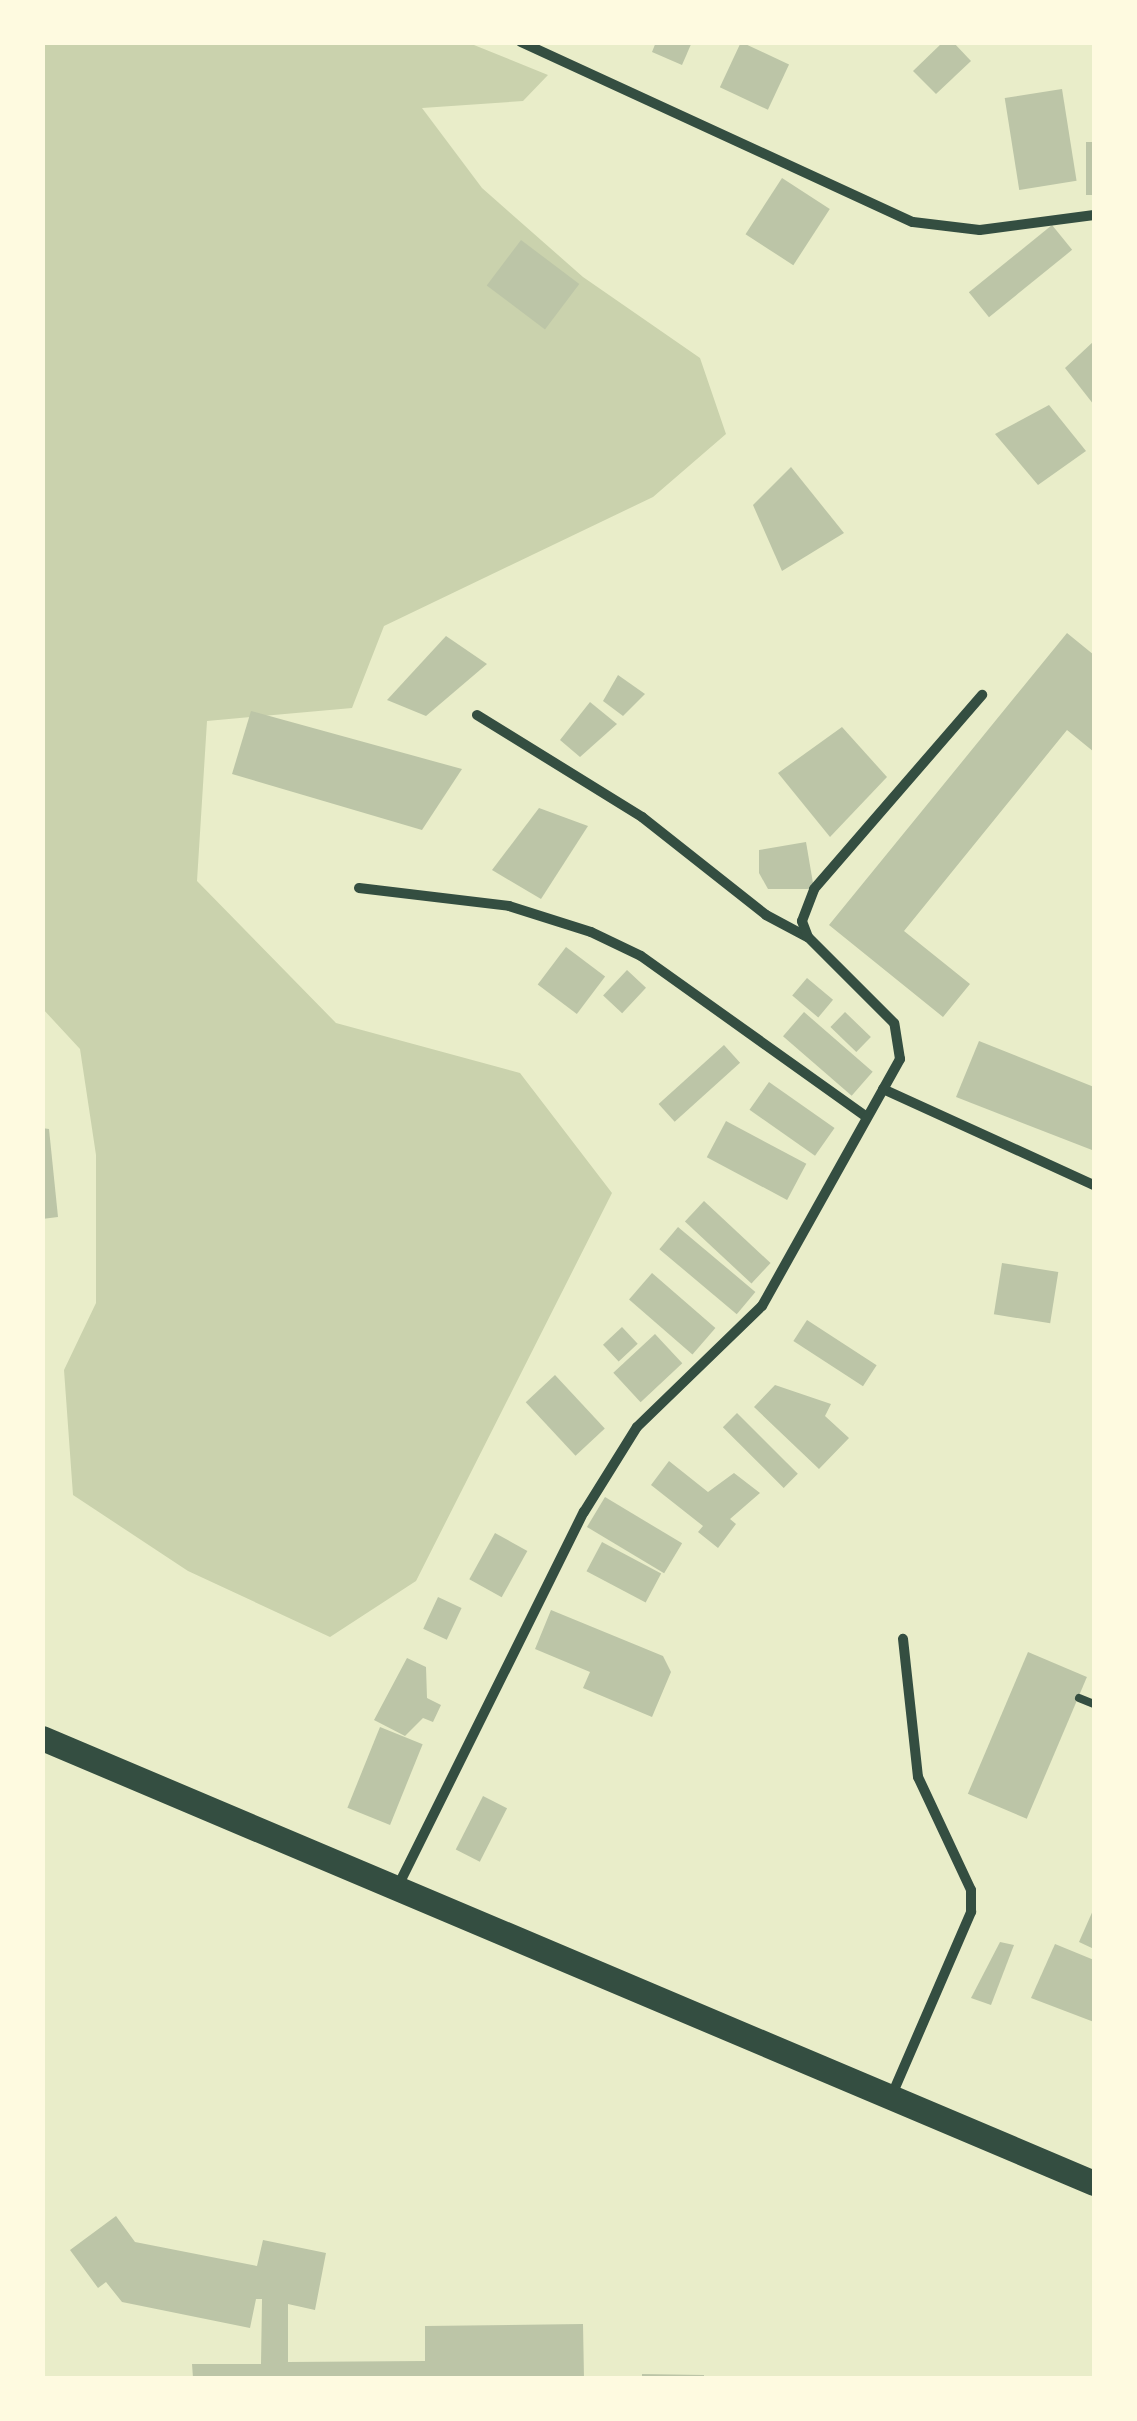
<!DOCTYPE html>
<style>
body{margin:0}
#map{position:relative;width:1137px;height:2421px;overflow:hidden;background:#e9edc9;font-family:Quicksand,sans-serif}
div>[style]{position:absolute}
.green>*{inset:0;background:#cad2ad}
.building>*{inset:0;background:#bcc5a7;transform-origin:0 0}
.service>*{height:8px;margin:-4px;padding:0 4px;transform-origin:4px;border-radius:4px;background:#344e41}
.minor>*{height:10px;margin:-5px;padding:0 5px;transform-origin:5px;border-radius:5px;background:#344e41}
.primary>*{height:25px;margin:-12.5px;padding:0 12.5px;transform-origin:12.5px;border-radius:12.5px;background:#344e41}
span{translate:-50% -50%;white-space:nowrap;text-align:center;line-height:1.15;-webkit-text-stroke:8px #fefae0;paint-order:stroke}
.frame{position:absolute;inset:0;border:45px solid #fefae0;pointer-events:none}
</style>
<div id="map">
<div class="green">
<div style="clip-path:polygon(42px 43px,469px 43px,548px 75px,523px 101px,422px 108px,482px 188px,583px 277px,700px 358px,726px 434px,653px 497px,384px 626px,352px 708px,207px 721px,197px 881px,336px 1023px,520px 1073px,612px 1193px,416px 1581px,330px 1637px,188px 1571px,73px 1495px,64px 1370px,96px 1303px,96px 1155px,80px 1049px,42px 1008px)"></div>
</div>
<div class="building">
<div style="clip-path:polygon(656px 42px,692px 42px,682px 65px,652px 52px)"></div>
<div style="left:741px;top:42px;width:53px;height:50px;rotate:25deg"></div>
<div style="clip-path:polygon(943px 42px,953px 42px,971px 61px,936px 94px,913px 71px)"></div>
<div style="left:1062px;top:89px;width:93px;height:58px;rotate:81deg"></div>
<div style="left:1086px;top:142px;width:8px;height:53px"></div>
<div style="left:782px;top:178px;width:57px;height:67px;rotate:33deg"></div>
<div style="left:1052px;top:225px;width:32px;height:107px;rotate:51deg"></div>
<div style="left:521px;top:240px;width:73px;height:57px;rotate:37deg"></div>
<div style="clip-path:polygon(1094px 341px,1094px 405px,1065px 368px)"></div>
<div style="clip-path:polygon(1049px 405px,1086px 451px,1038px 485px,995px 434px)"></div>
<div style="clip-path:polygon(791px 467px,844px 533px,782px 571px,753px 505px)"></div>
<div style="clip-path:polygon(1067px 633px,1094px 655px,1094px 752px,1067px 730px,904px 931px,970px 984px,943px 1017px,829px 925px)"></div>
<div style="clip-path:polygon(446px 636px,487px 664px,426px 716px,387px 700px)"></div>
<div style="clip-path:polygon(618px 675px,645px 694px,623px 716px,603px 701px)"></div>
<div style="clip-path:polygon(590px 702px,617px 724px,580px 757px,560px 740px)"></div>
<div style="clip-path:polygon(251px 711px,462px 769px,422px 830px,232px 774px)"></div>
<div style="clip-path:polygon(842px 727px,887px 777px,830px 837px,778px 773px)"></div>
<div style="clip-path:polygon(539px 808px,588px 826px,541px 899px,492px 870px)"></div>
<div style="clip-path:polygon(806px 842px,814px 889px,768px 889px,759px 873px,759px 850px)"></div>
<div style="left:566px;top:947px;width:49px;height:47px;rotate:37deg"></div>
<div style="left:627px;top:970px;width:26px;height:35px;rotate:43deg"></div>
<div style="left:807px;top:978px;width:34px;height:23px;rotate:40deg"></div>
<div style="left:804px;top:1012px;width:91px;height:32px;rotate:41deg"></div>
<div style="left:845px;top:1012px;width:36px;height:21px;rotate:44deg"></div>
<div style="clip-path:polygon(979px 1041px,1094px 1087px,1092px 1150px,956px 1097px)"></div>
<div style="left:724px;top:1045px;width:24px;height:88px;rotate:48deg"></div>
<div style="left:769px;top:1082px;width:80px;height:34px;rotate:35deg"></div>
<div style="left:726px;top:1121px;width:91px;height:41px;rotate:28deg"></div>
<div style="clip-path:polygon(42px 1128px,49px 1129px,58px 1217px,42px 1219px)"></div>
<div style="left:704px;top:1201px;width:91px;height:28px;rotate:43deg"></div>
<div style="left:678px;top:1227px;width:101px;height:29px;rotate:40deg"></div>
<div style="left:1002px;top:1263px;width:57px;height:52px;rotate:9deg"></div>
<div style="left:652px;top:1273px;width:84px;height:35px;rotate:41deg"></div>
<div style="left:807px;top:1320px;width:83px;height:25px;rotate:33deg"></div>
<div style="left:622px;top:1327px;width:23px;height:26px;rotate:47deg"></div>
<div style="left:655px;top:1334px;width:40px;height:57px;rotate:47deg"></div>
<div style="left:555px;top:1375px;width:73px;height:40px;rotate:47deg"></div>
<div style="clip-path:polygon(775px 1385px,831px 1404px,825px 1416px,849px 1438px,819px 1469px,754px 1407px)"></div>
<div style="left:737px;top:1413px;width:86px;height:20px;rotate:45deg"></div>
<div style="clip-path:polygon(669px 1461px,708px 1492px,734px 1473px,760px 1493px,730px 1519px,736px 1524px,718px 1548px,698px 1532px,703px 1526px,651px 1485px)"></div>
<div style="left:605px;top:1497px;width:90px;height:35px;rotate:31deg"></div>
<div style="left:495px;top:1533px;width:37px;height:53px;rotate:29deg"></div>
<div style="left:602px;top:1542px;width:67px;height:33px;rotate:28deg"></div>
<div style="left:438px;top:1597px;width:26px;height:35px;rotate:25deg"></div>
<div style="clip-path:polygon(551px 1610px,663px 1656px,671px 1672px,652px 1717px,583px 1688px,590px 1672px,535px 1649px)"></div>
<div style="left:1028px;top:1652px;width:64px;height:154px;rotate:23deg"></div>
<div style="clip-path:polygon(407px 1658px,426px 1667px,427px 1698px,441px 1705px,433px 1722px,423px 1718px,405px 1736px,374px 1720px)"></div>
<div style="left:380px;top:1727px;width:46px;height:87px;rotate:22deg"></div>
<div style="left:483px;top:1796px;width:27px;height:60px;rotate:27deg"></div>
<div style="clip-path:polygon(1094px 1908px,1094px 1949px,1079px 1942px)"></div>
<div style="clip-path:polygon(1000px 1942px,1014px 1945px,991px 2005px,971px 1998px)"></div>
<div style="clip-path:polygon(1055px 1944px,1094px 1960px,1094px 2022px,1031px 1998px)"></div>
<div style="clip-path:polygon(116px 2216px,135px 2242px,257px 2266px,263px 2240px,326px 2253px,315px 2310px,288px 2304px,288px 2362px,425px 2361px,425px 2326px,583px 2324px,584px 2378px,193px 2378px,192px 2364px,261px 2364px,262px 2299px,256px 2299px,250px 2328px,122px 2302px,106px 2282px,98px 2288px,70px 2250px)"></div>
<div style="clip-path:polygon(642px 2374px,704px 2375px,704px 2378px,642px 2378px)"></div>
</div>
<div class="service">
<div style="left:1079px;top:1698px;width:16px;rotate:22deg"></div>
</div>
<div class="minor">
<div style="left:521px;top:42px;width:431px;rotate:24.7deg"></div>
<div style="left:913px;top:222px;width:67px;rotate:6.8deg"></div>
<div style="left:980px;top:230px;width:115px;rotate:-7.5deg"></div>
<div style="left:477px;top:715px;width:194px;rotate:31.7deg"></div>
<div style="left:642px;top:817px;width:158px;rotate:38.3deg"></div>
<div style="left:766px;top:915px;width:47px;rotate:28.2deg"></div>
<div style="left:359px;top:888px;width:151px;rotate:6.8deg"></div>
<div style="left:509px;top:906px;width:86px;rotate:17.6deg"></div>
<div style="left:591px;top:932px;width:55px;rotate:25.6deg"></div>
<div style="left:641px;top:956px;width:277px;rotate:35.5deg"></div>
<div style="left:883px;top:1089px;width:232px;rotate:24.5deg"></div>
<div style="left:398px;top:1886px;width:418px;rotate:-63.6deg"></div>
<div style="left:584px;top:1512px;width:100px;rotate:-58.1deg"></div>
<div style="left:637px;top:1427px;width:174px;rotate:-44.1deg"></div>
<div style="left:762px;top:1306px;width:283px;rotate:-60.8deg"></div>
<div style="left:900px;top:1059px;width:36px;rotate:-99deg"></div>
<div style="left:894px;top:1023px;width:122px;rotate:-135deg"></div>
<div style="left:808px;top:937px;width:17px;rotate:-111deg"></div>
<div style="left:802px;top:921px;width:34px;rotate:-69deg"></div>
<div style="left:814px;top:889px;width:257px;rotate:-49.1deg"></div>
<div style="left:891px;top:2097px;width:202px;rotate:-66.6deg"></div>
<div style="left:971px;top:1912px;width:22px;rotate:-90deg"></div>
<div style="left:971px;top:1890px;width:125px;rotate:-115.1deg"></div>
<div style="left:918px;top:1777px;width:139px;rotate:-96.2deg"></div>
</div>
<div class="primary">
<div style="left:42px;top:1738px;width:1142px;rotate:22.93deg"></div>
</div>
<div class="frame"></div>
</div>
